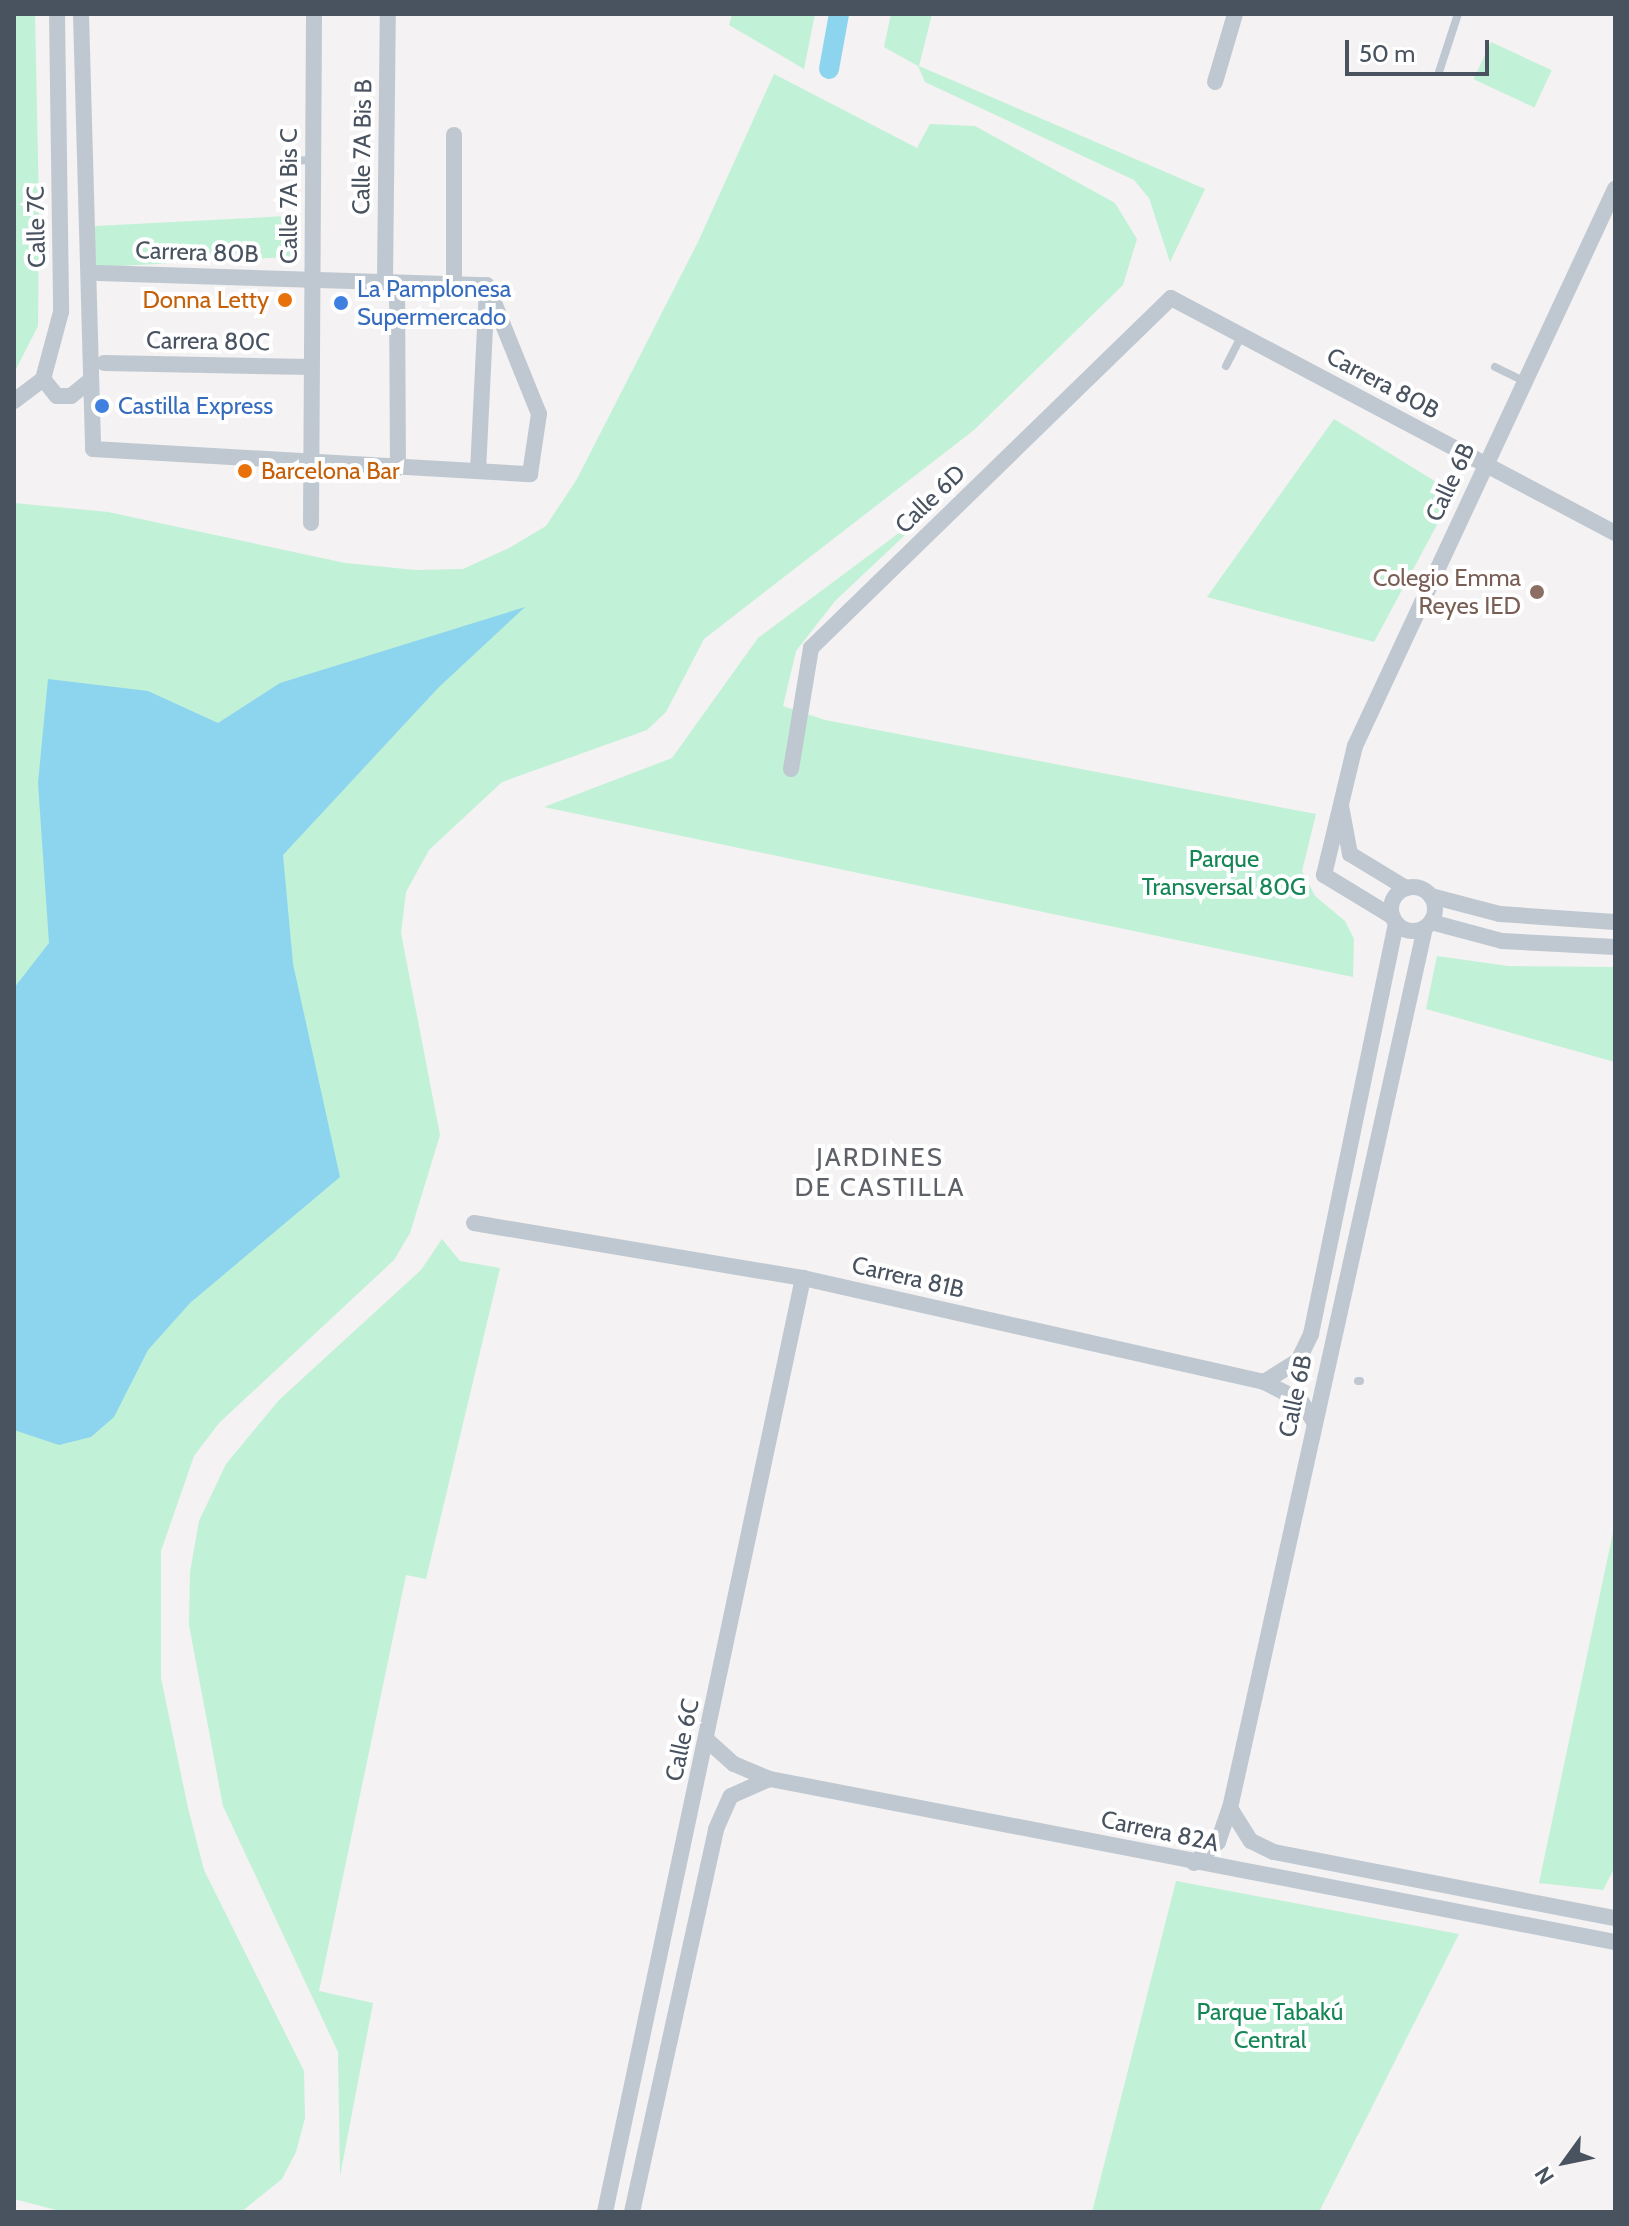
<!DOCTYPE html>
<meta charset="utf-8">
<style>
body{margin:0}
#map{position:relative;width:1629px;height:2226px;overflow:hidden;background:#f4f2f2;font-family:Cabin,sans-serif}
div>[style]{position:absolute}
.green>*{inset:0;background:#c1f1d7;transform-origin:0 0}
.water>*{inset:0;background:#8dd4ef}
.canal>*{height:20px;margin:-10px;padding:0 10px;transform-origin:10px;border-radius:10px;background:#8dd4ef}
.lane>*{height:8px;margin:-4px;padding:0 4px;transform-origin:4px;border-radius:4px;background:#bfc8d1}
.street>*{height:16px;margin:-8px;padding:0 8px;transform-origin:8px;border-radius:8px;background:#bfc8d1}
.street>.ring{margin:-8px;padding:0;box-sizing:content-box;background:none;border:16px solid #bfc8d1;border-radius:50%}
.dots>*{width:22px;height:22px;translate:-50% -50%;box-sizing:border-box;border:4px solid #fff;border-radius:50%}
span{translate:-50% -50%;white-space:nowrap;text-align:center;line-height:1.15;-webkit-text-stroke:8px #fff;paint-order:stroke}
.street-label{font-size:24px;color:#495360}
.shop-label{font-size:24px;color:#366cbe}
.left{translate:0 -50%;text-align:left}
.food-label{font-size:24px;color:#c56008}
.right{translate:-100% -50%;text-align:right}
.education-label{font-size:24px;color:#785e54}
.park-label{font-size:24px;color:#158655}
.neighbourhood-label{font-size:26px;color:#5e6167;letter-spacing:2px}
.frame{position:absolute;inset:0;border:16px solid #495360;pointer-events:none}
.north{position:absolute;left:1525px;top:2122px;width:80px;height:80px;-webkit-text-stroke:6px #fff;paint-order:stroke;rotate:237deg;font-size:22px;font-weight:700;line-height:32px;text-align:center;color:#495360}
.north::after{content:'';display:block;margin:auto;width:28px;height:36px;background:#495360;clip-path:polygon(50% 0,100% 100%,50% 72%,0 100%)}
.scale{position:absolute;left:1345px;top:40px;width:144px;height:36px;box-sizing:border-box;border:4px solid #495360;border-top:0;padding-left:10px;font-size:24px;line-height:28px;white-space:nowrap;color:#495360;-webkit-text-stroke:6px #fff;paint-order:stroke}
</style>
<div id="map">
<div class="green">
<div style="clip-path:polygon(14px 14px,35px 14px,39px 209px,38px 326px,14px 373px)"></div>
<div style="clip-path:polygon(732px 14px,815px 14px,804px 69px,729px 25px)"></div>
<div style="clip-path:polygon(891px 14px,932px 14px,919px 66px,1205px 189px,1170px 262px,1149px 198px,1134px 180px,925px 82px,918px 66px,884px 47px)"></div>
<div style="left:1491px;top:42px;width:67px;height:41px;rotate:25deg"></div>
<div style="clip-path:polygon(774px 74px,917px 148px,930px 124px,975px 126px,1115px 203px,1137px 239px,1123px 285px,974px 430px,704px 639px,666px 712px,647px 730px,502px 782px,429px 850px,406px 892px,401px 933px,440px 1135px,410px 1233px,394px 1260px,219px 1423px,194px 1456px,161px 1551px,161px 1678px,188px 1808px,204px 1870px,304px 2071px,305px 2118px,296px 2152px,282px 2179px,241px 2212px,64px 2212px,14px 2199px,14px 503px,108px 512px,345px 563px,415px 570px,463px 569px,509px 548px,546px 526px,577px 479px,698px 242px)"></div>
<div style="left:288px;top:216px;width:41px;height:197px;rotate:87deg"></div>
<div style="clip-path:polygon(1334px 419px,1454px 493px,1374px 642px,1207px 597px)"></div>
<div style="clip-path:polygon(938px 504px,835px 601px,796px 651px,783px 706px,825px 720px,1316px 814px,1302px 871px,1315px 896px,1345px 921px,1354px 939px,1353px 977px,544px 807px,672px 758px,758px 638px)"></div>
<div style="clip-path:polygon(1437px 956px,1508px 966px,1615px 967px,1615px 1062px,1426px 1009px)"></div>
<div style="clip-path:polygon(442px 1239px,460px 1261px,500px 1268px,426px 1579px,406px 1575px,319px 1991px,373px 2003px,340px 2176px,338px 2052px,223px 1806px,189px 1625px,190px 1572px,199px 1521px,226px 1464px,279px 1400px,421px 1270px)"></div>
<div style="clip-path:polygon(1615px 1523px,1615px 1867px,1603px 1890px,1539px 1883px)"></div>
<div style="clip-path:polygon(1176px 1881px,1459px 1934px,1319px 2212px,1092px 2212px)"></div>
</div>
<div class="water">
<div style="clip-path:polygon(525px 607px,438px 688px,283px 855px,293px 964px,340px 1177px,190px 1303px,148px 1350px,114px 1417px,91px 1437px,59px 1445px,14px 1430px,14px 988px,49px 943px,38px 783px,48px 679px,148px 691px,218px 723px,280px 683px)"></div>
</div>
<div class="canal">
<div style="left:829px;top:69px;width:56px;rotate:-79.7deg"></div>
</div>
<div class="lane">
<div style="left:1439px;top:72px;width:61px;rotate:-71.9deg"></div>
<div style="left:286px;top:161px;width:27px;rotate:-2deg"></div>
<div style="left:1226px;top:366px;width:34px;rotate:-63deg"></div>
<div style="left:1495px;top:367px;width:32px;rotate:26deg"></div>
<div style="left:1358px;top:1381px;width:2px"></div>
</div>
<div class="street">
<div style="left:57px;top:14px;width:298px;rotate:89.2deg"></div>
<div style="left:61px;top:312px;width:69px;rotate:105deg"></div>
<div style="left:43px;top:379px;width:22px;rotate:51deg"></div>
<div style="left:57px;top:396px;width:14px"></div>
<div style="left:71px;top:396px;width:21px;rotate:-39deg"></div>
<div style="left:81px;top:14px;width:435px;rotate:88.4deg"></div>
<div style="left:93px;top:449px;width:438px;rotate:3.3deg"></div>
<div style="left:530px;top:474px;width:61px;rotate:-81.5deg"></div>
<div style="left:539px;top:414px;width:139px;rotate:-112deg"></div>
<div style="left:1215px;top:82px;width:71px;rotate:-73.6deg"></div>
<div style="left:98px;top:273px;width:389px;rotate:1.8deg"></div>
<div style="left:385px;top:281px;width:267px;rotate:-89.4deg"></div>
<div style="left:397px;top:283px;width:185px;rotate:89.7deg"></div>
<div style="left:454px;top:283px;width:148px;rotate:-90deg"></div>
<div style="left:104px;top:363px;width:208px;rotate:1.1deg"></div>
<div style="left:14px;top:401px;width:36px;rotate:-37deg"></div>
<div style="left:478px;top:471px;width:181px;rotate:-87.2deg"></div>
<div style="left:311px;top:523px;width:509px;rotate:-89.66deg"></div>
<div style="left:791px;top:769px;width:123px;rotate:-80.6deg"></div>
<div style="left:811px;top:648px;width:502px;rotate:-44.19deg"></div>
<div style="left:1171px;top:298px;width:502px;rotate:27.89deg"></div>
<div style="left:1341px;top:806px;width:49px;rotate:79.4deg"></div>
<div style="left:1350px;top:854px;width:66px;rotate:31.3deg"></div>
<div class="ring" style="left:1391px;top:887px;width:28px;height:28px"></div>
<div style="left:1431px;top:896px;width:71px;rotate:14.6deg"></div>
<div style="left:1500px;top:914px;width:115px;rotate:4deg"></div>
<div style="left:1393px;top:917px;width:81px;rotate:-148.7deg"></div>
<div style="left:1324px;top:875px;width:133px;rotate:-76.5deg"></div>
<div style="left:1355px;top:746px;width:615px;rotate:-64.98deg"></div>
<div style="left:1431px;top:922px;width:73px;rotate:15deg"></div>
<div style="left:1502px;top:941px;width:113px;rotate:3deg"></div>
<div style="left:474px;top:1223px;width:334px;rotate:9.5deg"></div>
<div style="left:803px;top:1278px;width:473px;rotate:12.7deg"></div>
<div style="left:1264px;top:1382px;width:42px;rotate:27.2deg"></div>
<div style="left:1301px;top:1401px;width:25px;rotate:58deg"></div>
<div style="left:1264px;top:1382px;width:40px;rotate:-32deg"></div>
<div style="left:1298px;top:1361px;width:30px;rotate:-64deg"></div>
<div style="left:1311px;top:1334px;width:420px;rotate:-78.3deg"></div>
<div style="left:707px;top:1740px;width:36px;rotate:42deg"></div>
<div style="left:734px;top:1764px;width:39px;rotate:23deg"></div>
<div style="left:770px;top:1779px;width:861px;rotate:10.92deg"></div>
<div style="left:1230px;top:1808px;width:39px;rotate:58deg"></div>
<div style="left:1251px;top:1841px;width:25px;rotate:26deg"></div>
<div style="left:1274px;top:1852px;width:347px;rotate:11deg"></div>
<div style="left:1194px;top:1863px;width:32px;rotate:-41deg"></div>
<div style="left:1218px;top:1842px;width:36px;rotate:-71deg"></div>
<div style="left:1230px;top:1808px;width:901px;rotate:-77.51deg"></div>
<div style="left:605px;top:2212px;width:955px;rotate:-78.03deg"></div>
<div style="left:632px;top:2212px;width:392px;rotate:-77.6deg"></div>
<div style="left:716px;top:1829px;width:36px;rotate:-66deg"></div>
<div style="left:731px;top:1796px;width:42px;rotate:-24.1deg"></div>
</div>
<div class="dots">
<div style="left:285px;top:300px;background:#e8710a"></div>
<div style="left:341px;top:303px;background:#3f7fe0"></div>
<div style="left:102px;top:406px;background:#3f7fe0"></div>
<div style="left:245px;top:471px;background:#e8710a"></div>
<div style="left:1537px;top:592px;background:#8d6e63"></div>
</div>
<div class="street-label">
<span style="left:362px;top:147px;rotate:-89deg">Calle 7A Bis B</span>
<span style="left:289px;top:196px;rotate:-90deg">Calle 7A Bis C</span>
<span style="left:36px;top:227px;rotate:-91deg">Calle 7C</span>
<span style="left:197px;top:252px;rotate:2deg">Carrera 80B</span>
<span style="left:208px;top:341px;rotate:1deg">Carrera 80C</span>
<span style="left:1383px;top:383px;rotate:28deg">Carrera 80B</span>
<span style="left:1450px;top:482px;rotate:-65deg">Calle 6B</span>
<span style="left:930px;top:499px;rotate:-44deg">Calle 6D</span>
<span style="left:908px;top:1277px;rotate:13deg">Carrera 81B</span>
<span style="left:1295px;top:1396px;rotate:-78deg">Calle 6B</span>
<span style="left:682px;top:1740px;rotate:-78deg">Calle 6C</span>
<span style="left:1160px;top:1831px;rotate:12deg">Carrera 82A</span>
</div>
<div class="shop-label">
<span class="left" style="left:357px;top:303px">La Pamplonesa<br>Supermercado</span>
<span class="left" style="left:118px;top:406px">Castilla Express</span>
</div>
<div class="food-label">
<span class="right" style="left:269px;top:300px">Donna Letty</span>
<span class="left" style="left:261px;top:471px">Barcelona Bar</span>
</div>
<div class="education-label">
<span class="right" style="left:1521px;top:592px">Colegio Emma<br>Reyes IED</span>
</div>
<div class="park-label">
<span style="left:1224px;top:873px">Parque<br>Transversal 80G</span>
<span style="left:1270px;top:2026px">Parque Tabakú<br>Central</span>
</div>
<div class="neighbourhood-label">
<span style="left:880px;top:1173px">JARDINES<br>DE CASTILLA</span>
</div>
<div class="frame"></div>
<div class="north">N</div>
<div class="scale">50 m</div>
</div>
